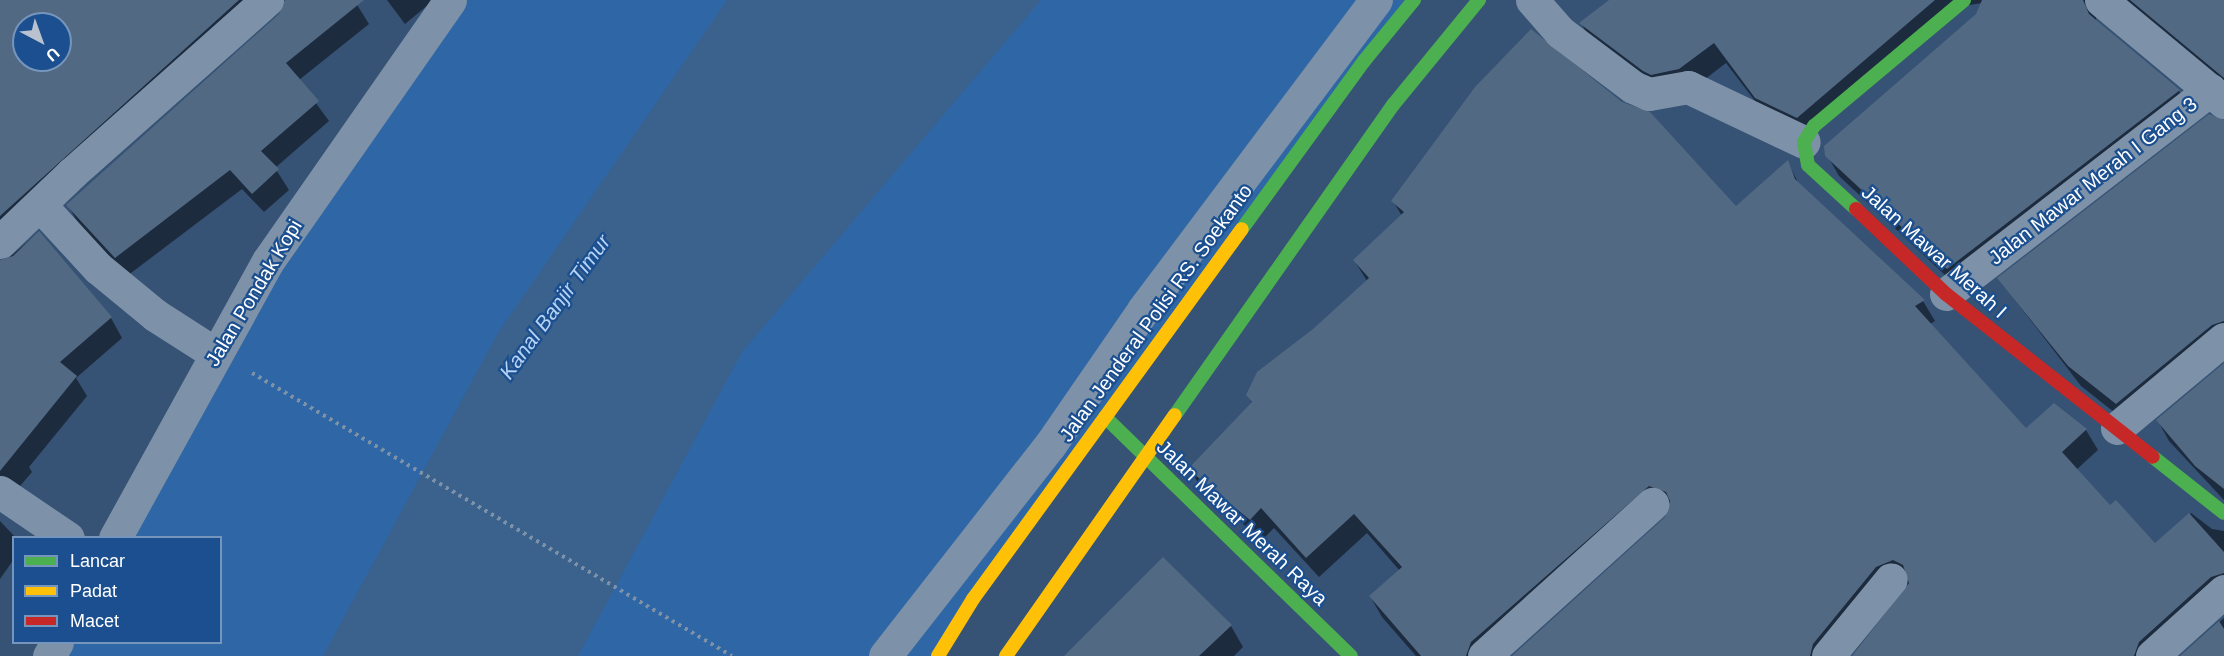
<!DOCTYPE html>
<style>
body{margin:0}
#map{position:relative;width:2224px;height:656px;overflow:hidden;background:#365274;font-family:Helvetica,sans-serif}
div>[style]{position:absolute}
.green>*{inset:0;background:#2f66a5}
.water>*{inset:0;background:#3b618d}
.shadow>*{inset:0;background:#0007}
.building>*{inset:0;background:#526984}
.path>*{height:4px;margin-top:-2px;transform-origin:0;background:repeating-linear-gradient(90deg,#7d92a8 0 3px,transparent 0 7.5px)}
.street>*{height:33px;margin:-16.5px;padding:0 16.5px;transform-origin:16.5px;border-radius:16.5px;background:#7d92a8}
.fast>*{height:14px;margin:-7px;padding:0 7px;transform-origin:7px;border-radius:7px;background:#4caf50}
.slow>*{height:14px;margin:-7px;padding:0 7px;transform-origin:7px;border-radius:7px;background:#ffc107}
.jam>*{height:14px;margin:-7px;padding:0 7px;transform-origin:7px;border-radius:7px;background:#c62828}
span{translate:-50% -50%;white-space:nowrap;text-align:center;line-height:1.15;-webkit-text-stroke:4.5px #1b4f8f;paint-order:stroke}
.street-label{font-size:20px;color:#fff}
.water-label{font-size:21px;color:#b5d3f5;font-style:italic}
.legend{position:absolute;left:12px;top:536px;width:210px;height:108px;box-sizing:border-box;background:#1b4f8f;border:2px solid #7695bc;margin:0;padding:8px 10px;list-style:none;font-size:18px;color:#fff}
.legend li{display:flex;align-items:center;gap:12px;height:30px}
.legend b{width:30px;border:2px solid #7695bc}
.north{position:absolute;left:12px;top:12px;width:60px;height:60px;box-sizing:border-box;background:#1b4f8f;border:2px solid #7695bc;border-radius:50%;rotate:139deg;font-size:16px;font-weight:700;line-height:24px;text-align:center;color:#fff}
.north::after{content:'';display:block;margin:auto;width:21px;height:27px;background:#b9c2ce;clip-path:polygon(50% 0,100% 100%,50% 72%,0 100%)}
</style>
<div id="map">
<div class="green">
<div style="clip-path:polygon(457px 0,1414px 0,938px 656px,49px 656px,57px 643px,220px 642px,220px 538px,115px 537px,216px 354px)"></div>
</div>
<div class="water">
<div style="clip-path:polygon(727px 0,1041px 0,742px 352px,578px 656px,323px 656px,498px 333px)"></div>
</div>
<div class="shadow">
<div style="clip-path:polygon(evenodd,0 0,354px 0,369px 24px,299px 80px,329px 121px,275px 168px,289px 190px,264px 212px,242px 189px,127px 276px,79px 225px,68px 205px,281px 15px,285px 1px,275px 1px,0 249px,0 0,24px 24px,60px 24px,60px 60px,24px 60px,24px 24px)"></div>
<div style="clip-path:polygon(387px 0,434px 0,405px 24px)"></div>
<div style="clip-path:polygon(1612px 0,2224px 0,2224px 87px,2098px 8px,2096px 20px,2179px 91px,2190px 111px,1960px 289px,1839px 176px,1827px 155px,1978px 15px,1982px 3px,1964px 6px,1809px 138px,1768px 118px,1726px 63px,1691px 90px,1664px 94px,1593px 44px,1581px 23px)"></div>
<div style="clip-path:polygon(2224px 122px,2224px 345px,2129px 424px,2081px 386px,1999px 279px)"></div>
<div style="clip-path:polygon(1788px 163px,1800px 186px,1923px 301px,1935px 321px,1930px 324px,2026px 430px,2054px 405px,2086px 430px,2098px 450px,2076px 470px,2110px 507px,2155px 545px,2191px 513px,2212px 529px,2224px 531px,2224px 597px,2158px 656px,1854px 656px,1907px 591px,1906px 580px,1832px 656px,1514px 656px,1666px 519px,1669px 506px,1652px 510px,1490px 656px,1416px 656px,1382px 617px,1370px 596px,1400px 571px,1367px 533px,1319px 577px,1274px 528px,1262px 540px,1202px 490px,1190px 469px,1252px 403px,1247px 395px,1367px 281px,1354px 260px,1402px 216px,1393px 201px,1736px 208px)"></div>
<div style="clip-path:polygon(38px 233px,111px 318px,122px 338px,76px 378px,87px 396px,29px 467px,32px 472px,14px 493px,0 497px,0 261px,4px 262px)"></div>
<div style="clip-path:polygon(2224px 365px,2224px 500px,2169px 441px,2158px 421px)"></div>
<div style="clip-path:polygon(0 521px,16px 538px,14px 559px,0 579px)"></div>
<div style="clip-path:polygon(1163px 559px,1231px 626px,1243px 647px,1234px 656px,1066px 656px)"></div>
<div style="clip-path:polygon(2224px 618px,2224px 656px,2182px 656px)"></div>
</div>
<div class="building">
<div style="clip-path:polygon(evenodd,0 0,239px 0,0 216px,0 0,24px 24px,60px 24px,60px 60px,24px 60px,24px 24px)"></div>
<div style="clip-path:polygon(285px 0,364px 0,286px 63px,319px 101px,261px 151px,279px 169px,252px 194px,230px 170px,115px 258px,66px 205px,279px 14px)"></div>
<div style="clip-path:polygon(1609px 0,1935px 0,1797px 118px,1755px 98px,1714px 43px,1679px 69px,1651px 75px,1643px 71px,1579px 23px)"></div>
<div style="clip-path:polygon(1982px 0,2083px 0,2089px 14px,2180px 90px,1947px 269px,1825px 156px,1824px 146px,1976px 14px)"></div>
<div style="clip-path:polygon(2130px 0,2224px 0,2224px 78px)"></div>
<div style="clip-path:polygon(1531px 29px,1622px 102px,1650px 112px,1736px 206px,1788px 160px,1795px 179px,1925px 300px,1915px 306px,2026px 428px,2054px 403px,2087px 429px,2062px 452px,2110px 505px,2116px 500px,2155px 543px,2189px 513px,2224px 552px,2224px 573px,2211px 577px,2139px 642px,2134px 656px,1852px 656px,1909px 583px,1903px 565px,1893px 560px,1876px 567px,1813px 644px,1810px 656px,1512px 656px,1665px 517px,1670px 501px,1666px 492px,1649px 486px,1471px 642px,1466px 656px,1421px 656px,1369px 596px,1402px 567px,1354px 514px,1306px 558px,1261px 508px,1250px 520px,1188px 469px,1252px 402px,1246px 395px,1257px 372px,1313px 329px,1369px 278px,1353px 260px,1404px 212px,1391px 201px,1475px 87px)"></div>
<div style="clip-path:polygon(2209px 114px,2224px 120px,2224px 321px,2212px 325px,2116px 404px,2068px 366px,1997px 278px)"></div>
<div style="clip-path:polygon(39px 231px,112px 317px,60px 362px,77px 376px,0 471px,0 260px,13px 256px)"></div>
<div style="clip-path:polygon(2224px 363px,2224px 489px,2195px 466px,2156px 420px)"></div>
<div style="clip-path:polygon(1163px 557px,1232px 625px,1199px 656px,1064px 656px)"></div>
<div style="clip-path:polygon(2219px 621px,2224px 629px,2224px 656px,2180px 656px)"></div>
</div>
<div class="path">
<div style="left:252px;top:373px;width:557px;rotate:30.52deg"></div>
</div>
<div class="street">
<div style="left:1532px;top:0;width:43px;rotate:48.8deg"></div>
<div style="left:1560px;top:32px;width:91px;rotate:37deg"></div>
<div style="left:1633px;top:87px;width:17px;rotate:24deg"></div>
<div style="left:1649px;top:94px;width:40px;rotate:-10deg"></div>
<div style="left:1688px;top:87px;width:128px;rotate:25.4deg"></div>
<div style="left:2101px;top:0;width:160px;rotate:39.7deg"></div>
<div style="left:40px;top:205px;width:86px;rotate:47.4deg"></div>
<div style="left:98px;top:268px;width:74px;rotate:39.5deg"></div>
<div style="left:155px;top:315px;width:72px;rotate:32.6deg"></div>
<div style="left:0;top:242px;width:100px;rotate:-43.8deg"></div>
<div style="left:72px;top:173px;width:261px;rotate:-41.6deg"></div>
<div style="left:1946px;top:294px;width:334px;rotate:-37.7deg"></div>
<div style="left:2117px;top:428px;width:139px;rotate:-39.8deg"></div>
<div style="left:0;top:492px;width:82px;rotate:34.1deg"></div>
<div style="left:115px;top:538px;width:316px;rotate:-61.1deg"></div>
<div style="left:268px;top:261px;width:318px;rotate:-55.1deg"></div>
<div style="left:49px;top:656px;width:16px;rotate:-60deg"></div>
<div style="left:885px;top:656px;width:268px;rotate:-52deg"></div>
<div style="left:1050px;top:445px;width:164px;rotate:-55.4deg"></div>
<div style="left:1143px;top:310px;width:388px;rotate:-53.1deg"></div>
<div style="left:1484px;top:656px;width:227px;rotate:-42.1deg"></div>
<div style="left:1828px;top:656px;width:99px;rotate:-50.7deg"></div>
<div style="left:2152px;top:656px;width:97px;rotate:-42.1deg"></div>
</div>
<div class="fast">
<div style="left:1856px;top:209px;width:65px;rotate:-137.5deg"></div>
<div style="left:1808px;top:165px;width:23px;rotate:-100deg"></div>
<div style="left:1804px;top:142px;width:19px;rotate:-58deg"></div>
<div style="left:1814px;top:126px;width:196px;rotate:-40deg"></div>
<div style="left:1242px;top:229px;width:208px;rotate:-54deg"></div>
<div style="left:1364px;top:61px;width:79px;rotate:-50.7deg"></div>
<div style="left:1175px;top:415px;width:379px;rotate:-54.9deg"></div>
<div style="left:1393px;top:105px;width:136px;rotate:-50.7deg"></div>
<div style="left:1105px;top:417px;width:343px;rotate:44.2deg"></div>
<div style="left:2153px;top:457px;width:90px;rotate:38.3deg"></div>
</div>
<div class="slow">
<div style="left:938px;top:656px;width:67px;rotate:-58.4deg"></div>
<div style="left:973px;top:599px;width:457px;rotate:-54deg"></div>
<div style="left:1006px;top:656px;width:294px;rotate:-55deg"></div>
</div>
<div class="jam">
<div style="left:1856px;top:209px;width:124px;rotate:43.4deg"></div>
<div style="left:1946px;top:294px;width:263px;rotate:38.2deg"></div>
</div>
<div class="street-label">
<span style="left:2093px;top:181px;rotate:-38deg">Jalan Mawar Merah I Gang 3</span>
<span style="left:1934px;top:252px;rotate:42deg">Jalan Mawar Merah I</span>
<span style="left:254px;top:293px;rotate:-59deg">Jalan Pondak Kopi</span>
<span style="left:1156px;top:313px;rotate:-54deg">Jalan Jenderal Polisi RS. Soekanto</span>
<span style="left:1242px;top:523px;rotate:44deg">Jalan Mawar Merah Raya</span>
</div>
<div class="water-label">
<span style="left:555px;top:307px;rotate:-54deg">Kanal Banjir Timur</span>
</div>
<ul class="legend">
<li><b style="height:8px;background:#4caf50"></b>Lancar</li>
<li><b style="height:8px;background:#ffc107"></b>Padat</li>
<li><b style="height:8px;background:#c62828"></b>Macet</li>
</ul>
<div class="north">U</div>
</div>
